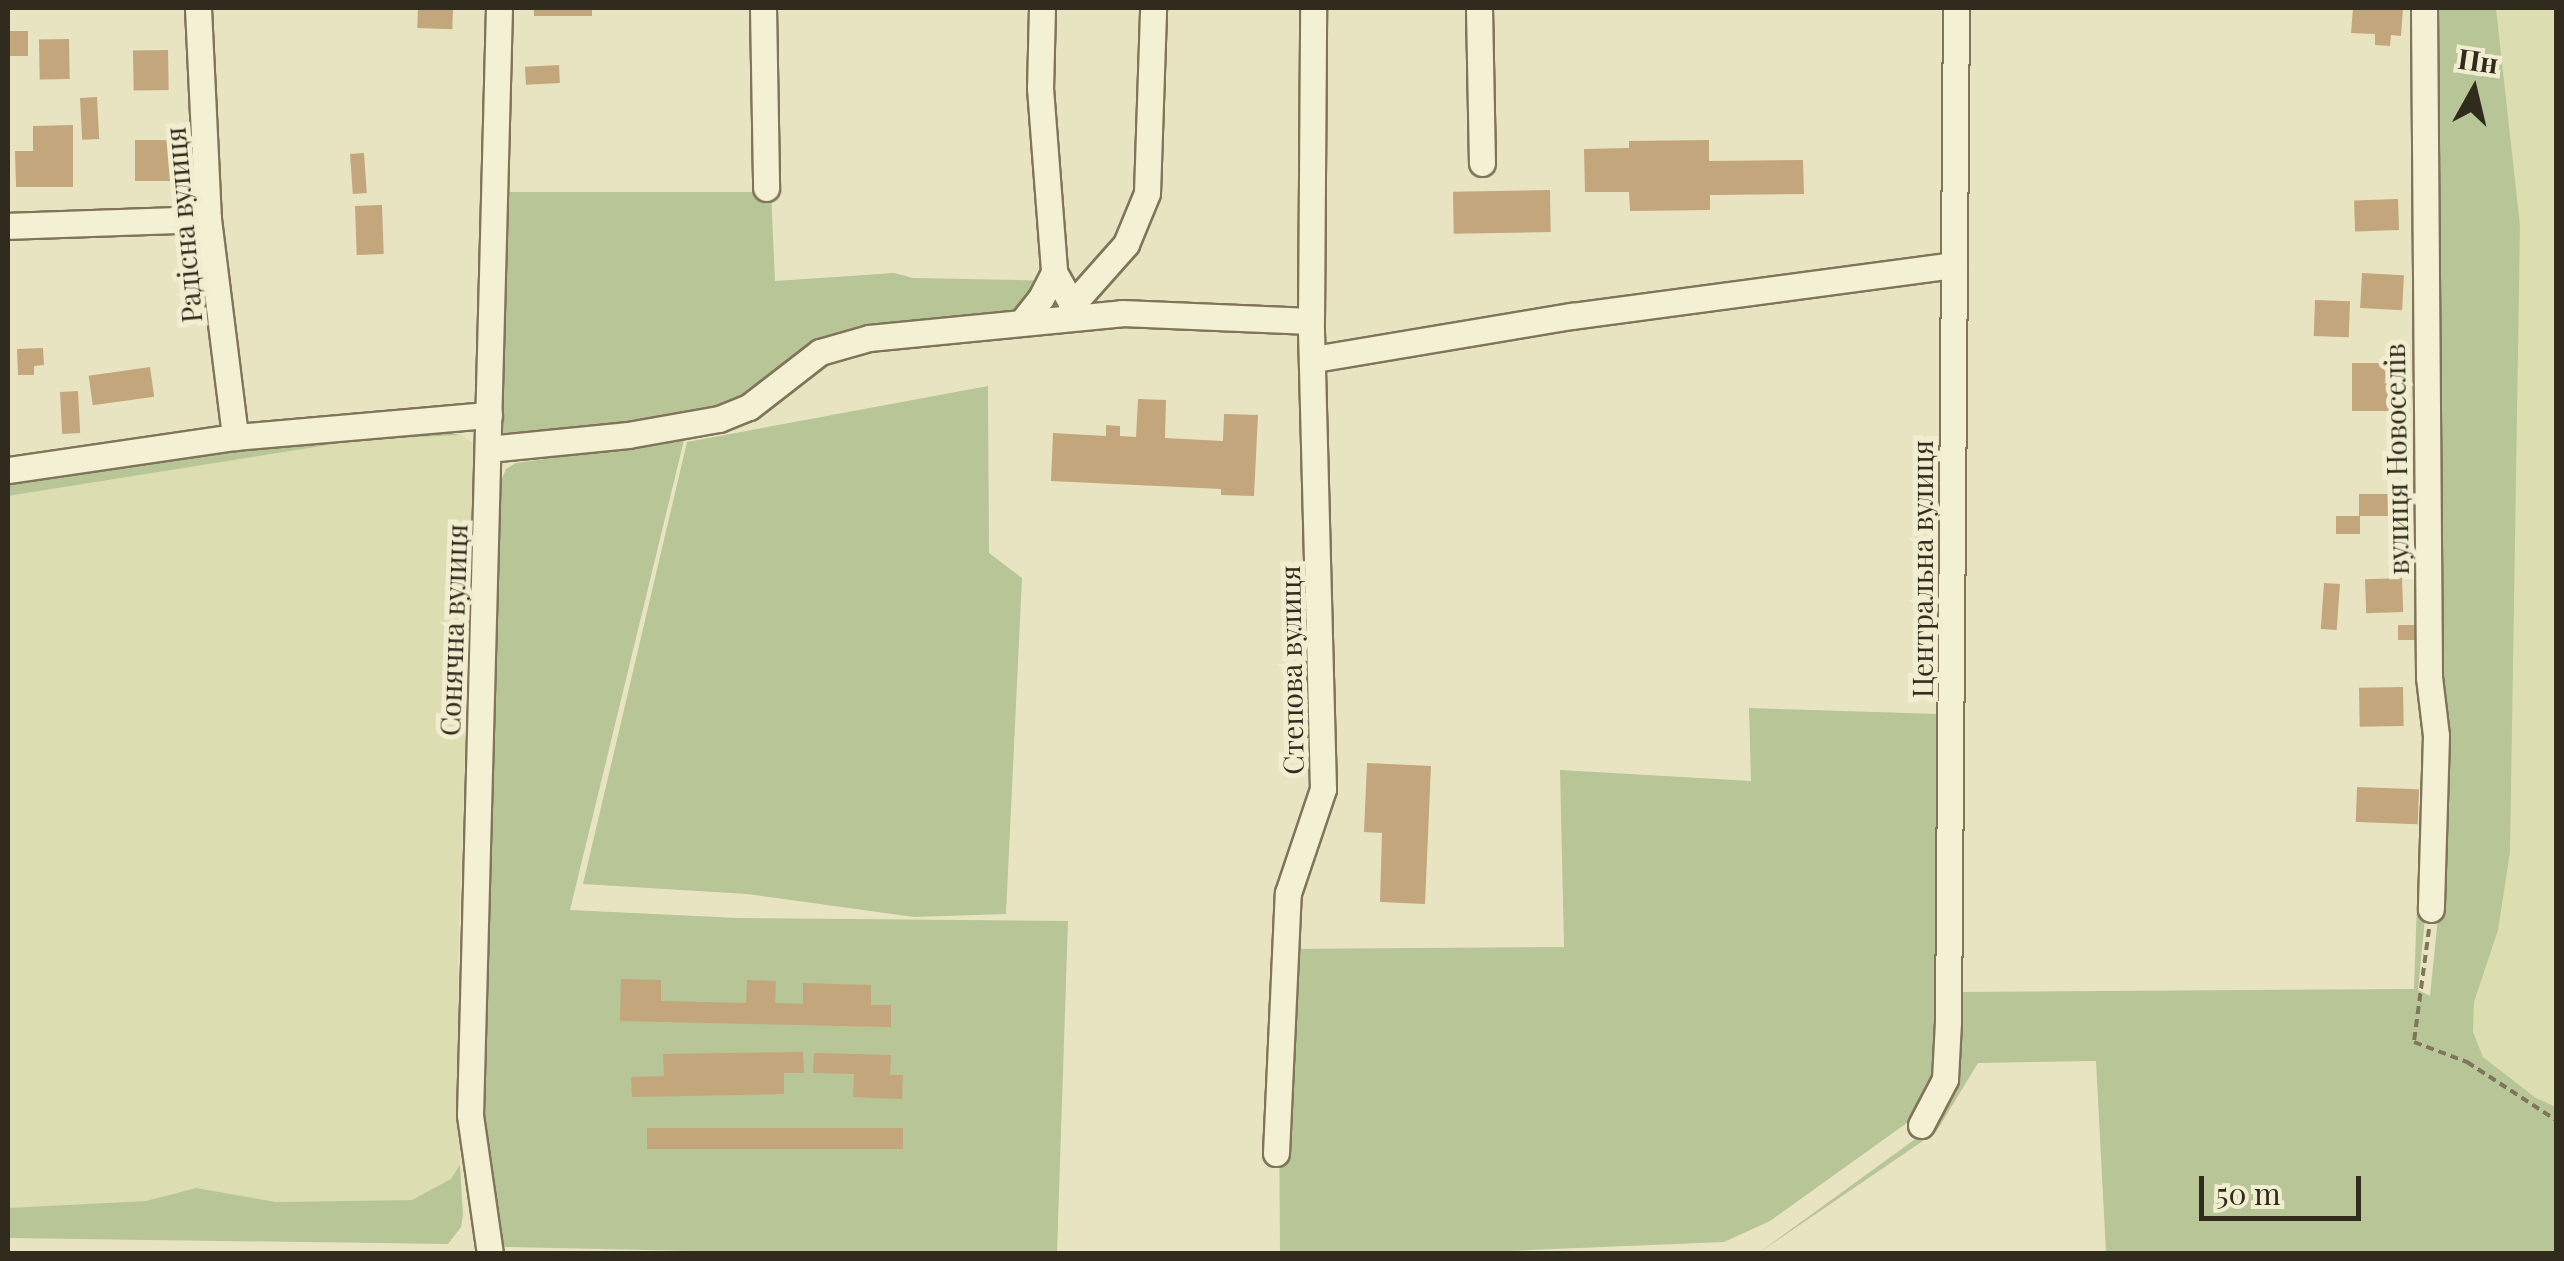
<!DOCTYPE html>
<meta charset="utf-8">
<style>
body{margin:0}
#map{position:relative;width:2564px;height:1261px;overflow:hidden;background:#e8e4c1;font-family:"Playfair Display",serif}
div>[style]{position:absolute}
.farmland>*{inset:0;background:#dcddb0}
.green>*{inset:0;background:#b7c597}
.building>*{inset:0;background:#c3a67b;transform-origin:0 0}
.path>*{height:4px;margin-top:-2px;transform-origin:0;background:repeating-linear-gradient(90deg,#80755b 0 8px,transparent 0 13px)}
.roads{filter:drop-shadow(2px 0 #80755b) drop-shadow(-2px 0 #80755b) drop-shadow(0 2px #80755b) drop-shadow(0 -2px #80755b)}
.street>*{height:25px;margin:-12.5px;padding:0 12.5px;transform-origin:12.5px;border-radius:12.5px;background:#f4f0d3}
span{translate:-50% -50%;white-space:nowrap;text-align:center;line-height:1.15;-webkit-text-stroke:10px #f1edd0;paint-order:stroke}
.street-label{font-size:28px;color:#312b1d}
.frame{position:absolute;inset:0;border:10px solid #312b1d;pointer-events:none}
.north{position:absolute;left:2424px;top:40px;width:100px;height:100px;-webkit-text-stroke:8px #f1edd0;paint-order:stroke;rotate:8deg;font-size:28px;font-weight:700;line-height:40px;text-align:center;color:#312b1d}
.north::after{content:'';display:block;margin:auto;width:35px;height:45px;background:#312b1d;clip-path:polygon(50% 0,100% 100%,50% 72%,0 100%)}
.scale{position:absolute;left:2199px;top:1176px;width:162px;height:45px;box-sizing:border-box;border:5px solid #312b1d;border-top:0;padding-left:12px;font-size:30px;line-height:35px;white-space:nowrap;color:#312b1d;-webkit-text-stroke:8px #f1edd0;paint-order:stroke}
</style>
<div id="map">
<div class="farmland">
<div style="clip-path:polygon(2496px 8px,2556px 8px,2556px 1107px,2536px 1098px,2483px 1057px,2473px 1032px,2474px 1002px,2498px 930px,2520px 225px)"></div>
<div style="clip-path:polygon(461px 435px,472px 442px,475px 460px,458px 961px,460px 1165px,452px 1179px,412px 1200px,276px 1202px,196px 1188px,146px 1201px,8px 1208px,8px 496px,359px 440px)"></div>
</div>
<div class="green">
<div style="clip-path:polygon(2413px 8px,2426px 908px,2418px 990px,2430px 996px,2439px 908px,2441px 715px,2430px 8px,2496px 8px,2520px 225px,2510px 852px,2498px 930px,2474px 1002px,2473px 1032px,2483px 1057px,2536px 1098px,2556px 1107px,2556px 1253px,2106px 1253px,2096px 1061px,1978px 1063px,1936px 1132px,1757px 1254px,1929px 1129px,1959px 992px,2414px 989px,2422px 759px)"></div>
<div style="clip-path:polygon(501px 192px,771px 192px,775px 281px,894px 273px,913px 278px,1063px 281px,1068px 309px,838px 341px,734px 412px,499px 437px)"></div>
<div style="clip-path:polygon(988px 386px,989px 553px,1022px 578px,1006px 914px,914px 917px,747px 894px,583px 884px,687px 442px)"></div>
<div style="clip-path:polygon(436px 430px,461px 435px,359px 440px,8px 496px,8px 474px,210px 447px)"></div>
<div style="clip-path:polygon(684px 440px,570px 910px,738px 918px,1068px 921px,1057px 1253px,788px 1253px,505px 1247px,498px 1243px,483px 1130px,485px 707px,495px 495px,506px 469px,516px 463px)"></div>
<div style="clip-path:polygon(1749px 708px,1939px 714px,1935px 1076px,1918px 1115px,1770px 1221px,1724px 1242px,1461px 1253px,1280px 1253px,1278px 949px,1564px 947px,1560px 770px,1751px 781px)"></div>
<div style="clip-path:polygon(460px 1165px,463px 1215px,461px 1227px,448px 1244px,8px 1238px,8px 1208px,146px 1201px,196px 1188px,276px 1202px,412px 1200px,451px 1179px)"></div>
</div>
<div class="building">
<div style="left:418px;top:8px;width:35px;height:20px;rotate:2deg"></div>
<div style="left:534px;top:8px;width:58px;height:8px"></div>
<div style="clip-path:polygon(2353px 8px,2403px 8px,2401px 36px,2391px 35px,2390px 46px,2375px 45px,2375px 34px,2351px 33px)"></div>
<div style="left:8px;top:31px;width:20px;height:25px"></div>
<div style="left:69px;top:39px;width:40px;height:30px;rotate:89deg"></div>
<div style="left:168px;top:50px;width:40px;height:35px;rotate:89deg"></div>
<div style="left:559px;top:65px;width:18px;height:34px;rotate:87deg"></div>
<div style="left:97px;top:97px;width:42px;height:17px;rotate:87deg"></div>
<div style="clip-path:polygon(73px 125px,73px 187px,16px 187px,15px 151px,33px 151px,33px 126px)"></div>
<div style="left:171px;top:140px;width:41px;height:36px;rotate:90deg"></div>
<div style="clip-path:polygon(1709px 140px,1709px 161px,1803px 160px,1804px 194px,1710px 195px,1710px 210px,1630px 211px,1629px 192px,1585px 192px,1584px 149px,1629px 148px,1629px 141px)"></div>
<div style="left:364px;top:153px;width:40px;height:14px;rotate:86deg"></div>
<div style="left:1550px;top:190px;width:42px;height:97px;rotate:89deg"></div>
<div style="left:2398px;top:199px;width:31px;height:44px;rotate:88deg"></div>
<div style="left:382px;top:205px;width:49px;height:27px;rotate:88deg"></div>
<div style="left:2362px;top:273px;width:42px;height:35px;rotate:3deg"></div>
<div style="left:2315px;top:300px;width:35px;height:36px;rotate:2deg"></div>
<div style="clip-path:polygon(43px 348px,44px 365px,34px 366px,34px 375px,18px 375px,17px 349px)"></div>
<div style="left:2352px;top:363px;width:49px;height:48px"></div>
<div style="left:150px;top:367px;width:30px;height:62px;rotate:82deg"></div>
<div style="left:78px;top:391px;width:42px;height:18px;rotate:87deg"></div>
<div style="clip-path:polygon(1138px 399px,1166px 400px,1165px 438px,1223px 441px,1224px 414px,1258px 415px,1254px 496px,1221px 495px,1221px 489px,1051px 481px,1053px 433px,1106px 436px,1106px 425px,1120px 426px,1120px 436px,1136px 437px)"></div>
<div style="left:2359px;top:494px;width:43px;height:22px"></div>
<div style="left:2336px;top:516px;width:24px;height:18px"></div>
<div style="left:2402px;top:578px;width:34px;height:37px;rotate:88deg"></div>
<div style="left:2324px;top:583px;width:16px;height:46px;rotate:4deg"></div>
<div style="left:2398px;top:625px;width:19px;height:15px"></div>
<div style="left:2403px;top:687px;width:39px;height:44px;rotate:89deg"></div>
<div style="clip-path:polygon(1367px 763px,1431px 766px,1425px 904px,1380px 902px,1382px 833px,1364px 832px)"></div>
<div style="left:2357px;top:787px;width:62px;height:35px;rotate:2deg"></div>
<div style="clip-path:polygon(621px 979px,661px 980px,661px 1001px,746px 1003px,747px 980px,776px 981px,775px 1003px,803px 1004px,803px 983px,871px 985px,871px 1005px,891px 1005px,891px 1027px,620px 1021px)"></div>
<div style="clip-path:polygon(803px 1052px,804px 1073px,784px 1073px,784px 1094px,632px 1097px,631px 1077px,664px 1076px,663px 1054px)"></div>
<div style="clip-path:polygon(814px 1053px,891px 1055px,890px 1075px,903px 1075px,902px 1099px,853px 1097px,854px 1074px,813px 1073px)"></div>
<div style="left:647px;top:1128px;width:256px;height:21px"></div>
</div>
<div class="path">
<div style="left:2429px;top:929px;width:114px;rotate:97.6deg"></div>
<div style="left:2414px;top:1042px;width:57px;rotate:20.7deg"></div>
<div style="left:2467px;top:1062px;width:106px;rotate:33.1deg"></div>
</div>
<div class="roads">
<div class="street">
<div style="left:198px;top:8px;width:211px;rotate:87.3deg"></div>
<div style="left:208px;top:219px;width:220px;rotate:82.9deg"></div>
<div style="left:763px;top:8px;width:180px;rotate:89deg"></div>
<div style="left:1042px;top:8px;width:80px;rotate:91.4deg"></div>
<div style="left:1040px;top:88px;width:185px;rotate:85.6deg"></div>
<div style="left:1054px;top:272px;width:49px;rotate:60.8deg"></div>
<div style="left:1479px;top:8px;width:155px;rotate:88.9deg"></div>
<div style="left:2424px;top:8px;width:669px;rotate:89.57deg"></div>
<div style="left:2429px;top:677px;width:59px;rotate:83.2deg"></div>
<div style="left:2436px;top:736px;width:173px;rotate:91.7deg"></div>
<div style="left:8px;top:226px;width:200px;rotate:-2deg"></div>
<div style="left:1071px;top:306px;width:83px;rotate:-48.4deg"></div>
<div style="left:1126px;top:244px;width:55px;rotate:-67.6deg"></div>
<div style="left:1147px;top:193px;width:185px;rotate:-88.1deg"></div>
<div style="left:1022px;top:322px;width:31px;rotate:-52deg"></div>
<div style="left:1041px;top:298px;width:29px;rotate:-63deg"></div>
<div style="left:1314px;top:359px;width:262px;rotate:-9.5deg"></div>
<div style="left:1572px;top:316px;width:385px;rotate:-7.6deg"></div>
<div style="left:488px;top:449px;width:141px;rotate:-5.7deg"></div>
<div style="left:628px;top:435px;width:92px;rotate:-10deg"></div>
<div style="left:719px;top:419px;width:32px;rotate:-22deg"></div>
<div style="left:749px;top:407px;width:90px;rotate:-37.8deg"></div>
<div style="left:820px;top:352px;width:51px;rotate:-15.9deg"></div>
<div style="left:869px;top:338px;width:254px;rotate:-5.6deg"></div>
<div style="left:1122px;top:313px;width:189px;rotate:2.4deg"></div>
<div style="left:8px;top:470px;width:229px;rotate:-8.3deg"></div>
<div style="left:235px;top:437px;width:255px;rotate:-5deg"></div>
<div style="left:1921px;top:1125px;width:52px;rotate:-62.4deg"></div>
<div style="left:1945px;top:1079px;width:57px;rotate:-87deg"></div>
<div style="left:1948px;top:1022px;width:1014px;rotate:-89.55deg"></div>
<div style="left:1276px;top:1153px;width:260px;rotate:-87.4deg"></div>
<div style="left:1288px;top:893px;width:110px;rotate:-71.4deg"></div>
<div style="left:1323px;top:789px;width:468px;rotate:-91.5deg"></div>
<div style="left:1311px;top:321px;width:313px;rotate:-89.6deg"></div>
<div style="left:490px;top:1254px;width:140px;rotate:-98.2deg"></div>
<div style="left:470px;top:1115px;width:1107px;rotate:-88.5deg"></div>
</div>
</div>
<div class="street-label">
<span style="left:183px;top:225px;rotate:-95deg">Радісна вулиця</span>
<span style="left:2396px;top:459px;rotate:-91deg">вулиця Новоселів</span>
<span style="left:1922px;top:569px;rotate:-90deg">Центральна вулиця</span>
<span style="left:453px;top:630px;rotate:-88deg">Сонячна вулиця</span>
<span style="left:1291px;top:670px;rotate:-91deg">Степова вулиця</span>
</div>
<div class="frame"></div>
<div class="north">Пн</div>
<div class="scale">50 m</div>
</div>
